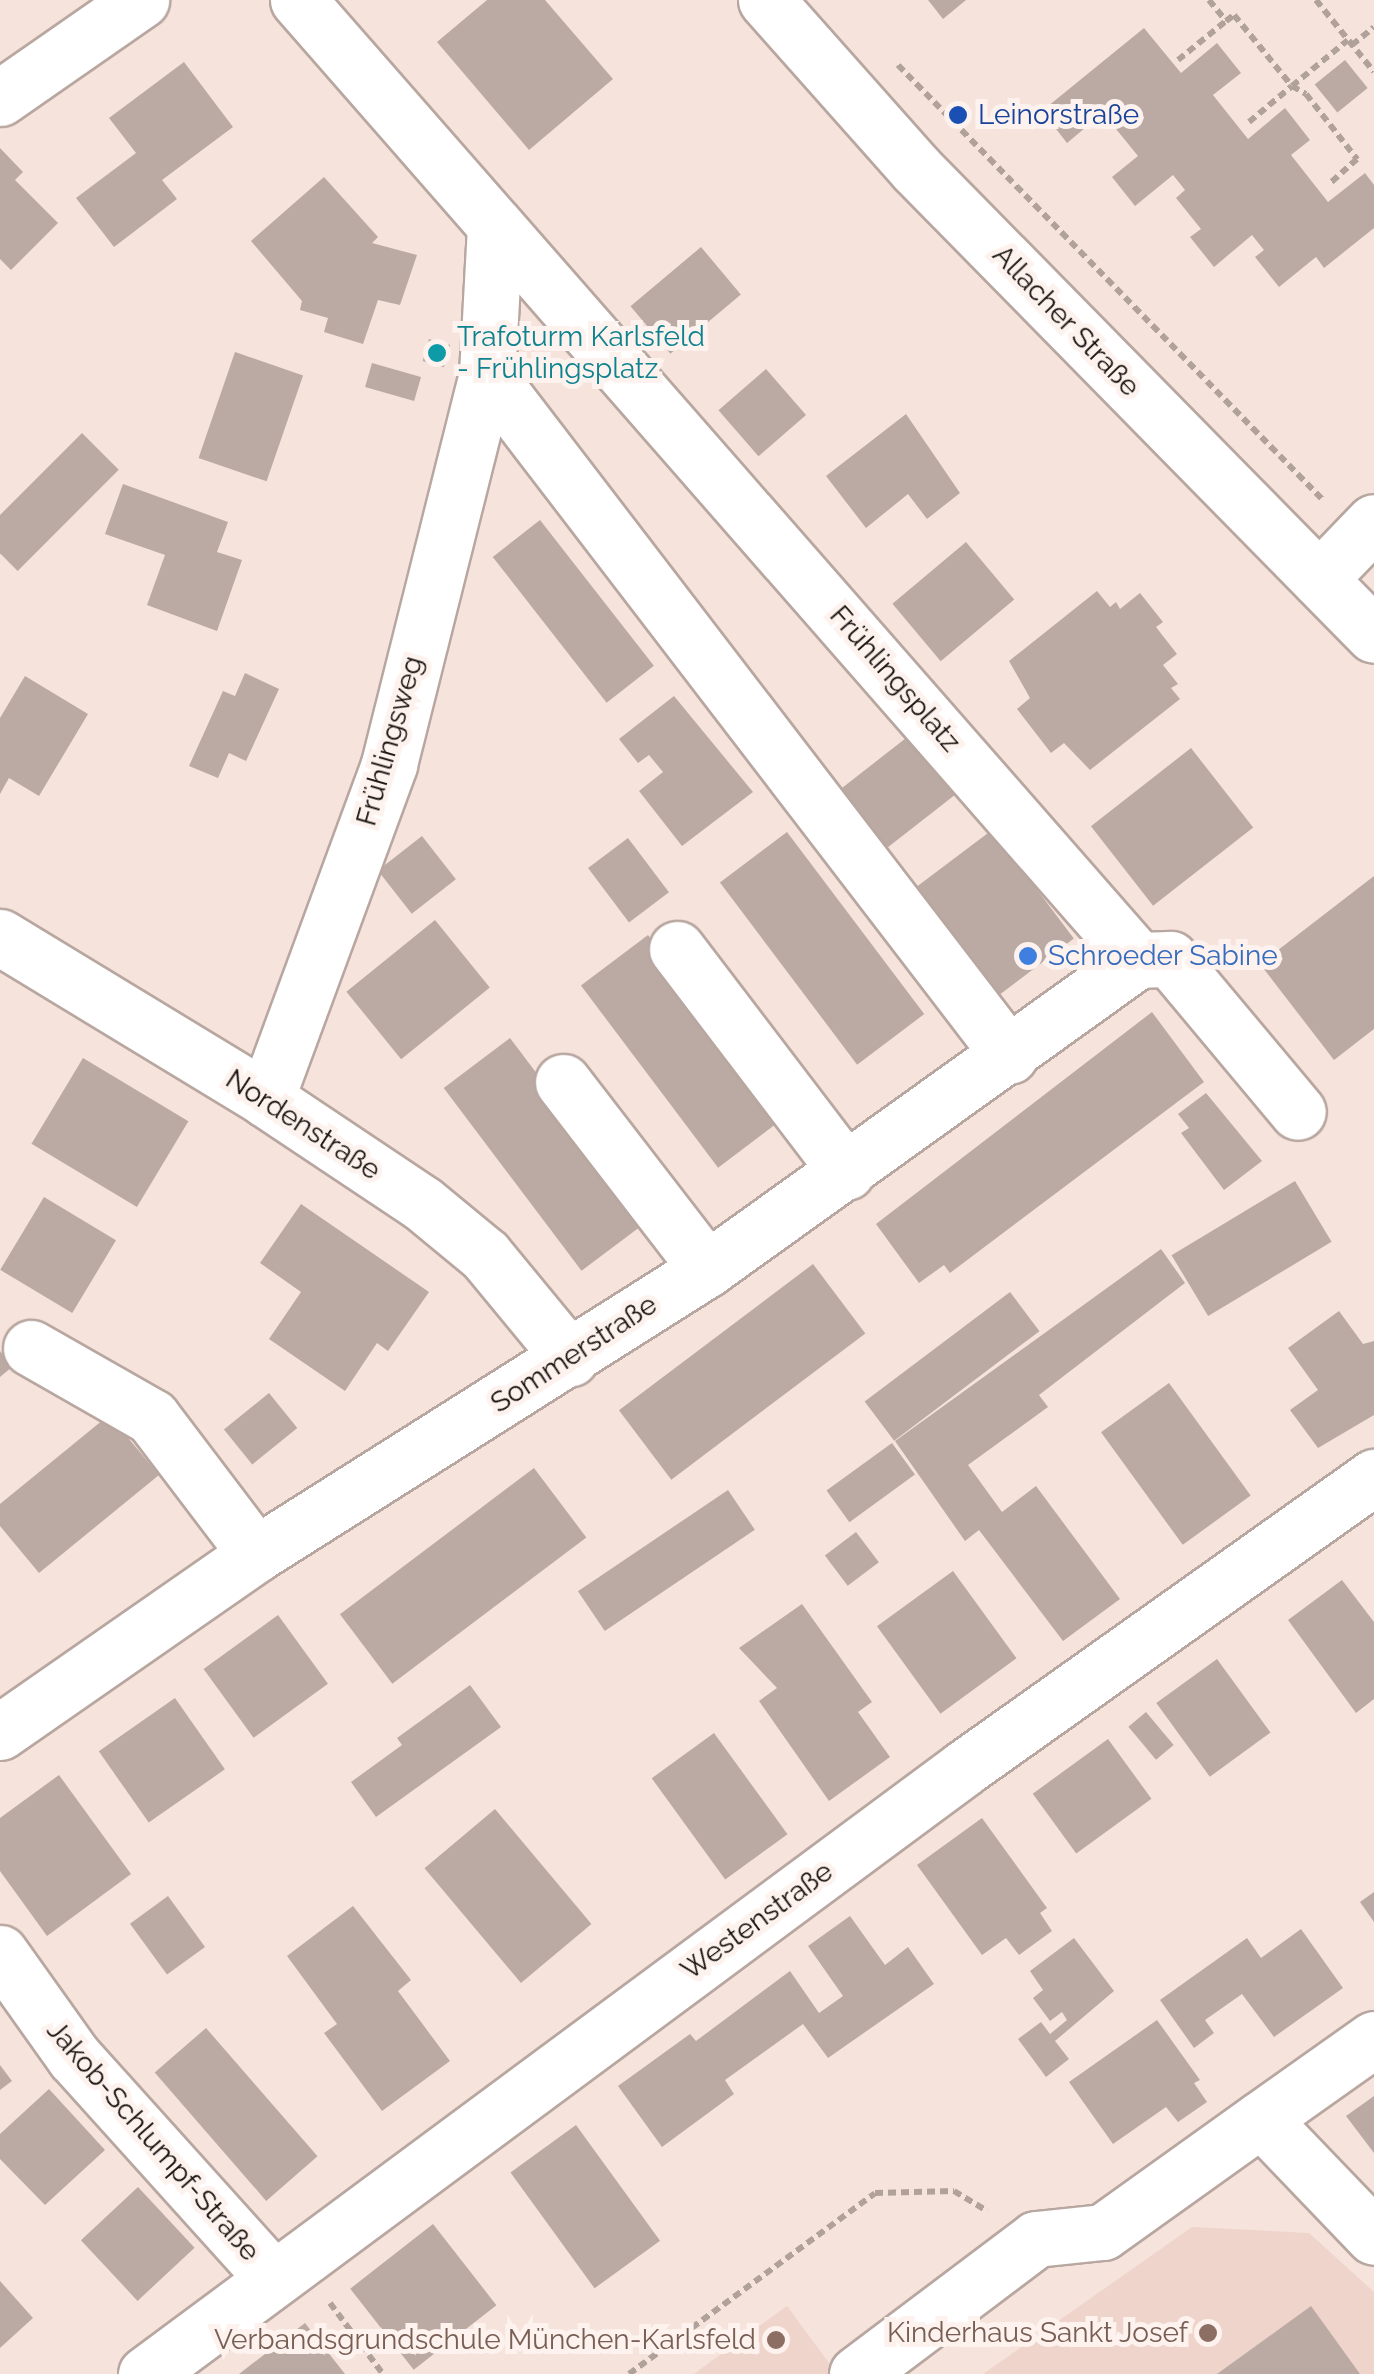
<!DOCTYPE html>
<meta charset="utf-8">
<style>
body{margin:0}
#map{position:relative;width:1374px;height:2374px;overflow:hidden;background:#f6e3dc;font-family:Raleway,sans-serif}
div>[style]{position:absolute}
.built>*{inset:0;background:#eed4ca}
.building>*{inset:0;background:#bbaaa3;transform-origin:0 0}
.path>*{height:6px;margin-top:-3px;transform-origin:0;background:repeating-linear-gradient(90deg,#b0a19b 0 8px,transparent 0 13px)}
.roads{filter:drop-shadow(2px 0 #b8a7a0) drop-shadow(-2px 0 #b8a7a0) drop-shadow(0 2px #b8a7a0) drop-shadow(0 -2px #b8a7a0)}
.minor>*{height:55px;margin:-27.5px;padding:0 27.5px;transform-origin:27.5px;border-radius:27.5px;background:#fff}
.dots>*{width:28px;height:28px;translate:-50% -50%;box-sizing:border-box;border:5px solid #fdf2ee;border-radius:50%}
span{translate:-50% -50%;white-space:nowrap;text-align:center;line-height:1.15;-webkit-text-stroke:10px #fdf2ee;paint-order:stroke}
.transit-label{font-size:28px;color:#164399}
.left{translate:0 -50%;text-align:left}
.street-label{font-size:28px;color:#16100d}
.culture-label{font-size:28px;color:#0d838f}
.shop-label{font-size:28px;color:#366cbe}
.education-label{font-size:28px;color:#785e54}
.right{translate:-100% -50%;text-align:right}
</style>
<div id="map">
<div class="built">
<div style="clip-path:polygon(1192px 2227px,1309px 2233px,1374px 2292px,1374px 2374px,983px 2374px)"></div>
<div style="clip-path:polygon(787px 2306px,837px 2374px,694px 2374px)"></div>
</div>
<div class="building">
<div style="clip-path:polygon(487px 0,545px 0,613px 79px,529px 150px,437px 42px)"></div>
<div style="clip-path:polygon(928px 0,966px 0,943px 19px)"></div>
<div style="clip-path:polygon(1144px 28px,1181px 73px,1217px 43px,1241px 73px,1213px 95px,1248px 139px,1285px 108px,1310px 140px,1291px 155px,1328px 202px,1365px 173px,1374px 185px,1374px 228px,1324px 268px,1316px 257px,1279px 287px,1255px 257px,1264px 250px,1252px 235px,1214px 267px,1190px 237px,1201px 229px,1176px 198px,1185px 190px,1173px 175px,1135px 206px,1112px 177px,1138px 156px,1103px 113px,1067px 143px,1042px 111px)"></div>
<div style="left:1345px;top:60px;width:36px;height:39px;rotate:51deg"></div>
<div style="clip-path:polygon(184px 62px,233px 127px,162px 180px,177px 199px,114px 247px,76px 198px,136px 153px,109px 118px)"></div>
<div style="clip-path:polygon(0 148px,23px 172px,15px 180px,58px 223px,11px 270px,0 259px)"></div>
<div style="clip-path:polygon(324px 177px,378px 237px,372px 243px,417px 255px,400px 305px,378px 300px,363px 344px,324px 332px,328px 318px,300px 310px,302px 301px,251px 241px)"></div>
<div style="left:701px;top:247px;width:62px;height:92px;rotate:50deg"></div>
<div style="left:429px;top:339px;width:22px;height:23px;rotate:16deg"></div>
<div style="left:235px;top:352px;width:72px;height:112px;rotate:19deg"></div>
<div style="left:372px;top:363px;width:51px;height:25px;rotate:16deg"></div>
<div style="left:766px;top:369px;width:61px;height:63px;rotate:49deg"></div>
<div style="clip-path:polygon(906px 414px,960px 493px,927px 519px,908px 494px,866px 528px,826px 476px)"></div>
<div style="left:82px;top:433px;width:52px;height:143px;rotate:45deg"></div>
<div style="clip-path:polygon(123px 484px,228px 522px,217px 552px,242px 560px,217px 631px,147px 605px,165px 555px,105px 534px)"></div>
<div style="left:540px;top:520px;width:185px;height:60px;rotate:52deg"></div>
<div style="left:966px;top:542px;width:75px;height:96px;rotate:50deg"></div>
<div style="clip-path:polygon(1097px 591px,1110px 607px,1116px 602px,1120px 609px,1140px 593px,1163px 622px,1156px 627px,1177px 654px,1163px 665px,1178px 684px,1171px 688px,1180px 699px,1090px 770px,1064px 743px,1051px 753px,1017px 709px,1030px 698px,1009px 661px)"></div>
<div style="clip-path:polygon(245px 673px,279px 689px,246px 761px,229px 753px,218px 778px,189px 766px,223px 691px,235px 696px)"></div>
<div style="clip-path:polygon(25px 676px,88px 714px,39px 796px,9px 778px,0 794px,0 718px)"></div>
<div style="clip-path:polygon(674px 696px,753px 792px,682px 846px,639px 791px,663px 772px,649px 755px,638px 763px,619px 739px)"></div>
<div style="left:915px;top:731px;width:75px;height:106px;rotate:52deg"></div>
<div style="left:1191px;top:748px;width:101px;height:127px;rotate:52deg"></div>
<div style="left:992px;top:830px;width:136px;height:101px;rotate:53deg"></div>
<div style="left:787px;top:832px;width:228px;height:84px;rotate:53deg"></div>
<div style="left:422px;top:836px;width:55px;height:56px;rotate:52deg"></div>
<div style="left:628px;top:838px;width:68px;height:50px;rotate:53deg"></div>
<div style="clip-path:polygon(1374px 876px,1374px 1029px,1334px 1060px,1260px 964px)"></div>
<div style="left:435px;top:920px;width:87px;height:114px;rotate:51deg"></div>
<div style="left:648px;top:935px;width:228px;height:84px;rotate:53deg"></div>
<div style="clip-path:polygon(1152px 1012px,1204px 1082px,950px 1273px,944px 1265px,919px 1283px,876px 1224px)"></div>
<div style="left:510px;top:1038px;width:229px;height:83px;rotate:53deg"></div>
<div style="left:83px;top:1058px;width:123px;height:100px;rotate:31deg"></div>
<div style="clip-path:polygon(1206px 1093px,1262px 1161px,1224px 1190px,1181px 1133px,1189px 1128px,1178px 1114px)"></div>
<div style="left:1295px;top:1181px;width:71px;height:144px;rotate:59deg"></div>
<div style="left:44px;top:1197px;width:84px;height:85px;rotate:31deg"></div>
<div style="clip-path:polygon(301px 1204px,429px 1292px,388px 1351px,377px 1343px,345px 1391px,269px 1339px,301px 1292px,260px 1263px)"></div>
<div style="clip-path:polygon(1161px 1249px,1185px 1283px,1039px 1395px,1048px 1407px,968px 1465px,1002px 1512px,1036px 1486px,1120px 1599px,1063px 1641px,979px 1530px,965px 1541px,895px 1441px)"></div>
<div style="left:813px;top:1264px;width:87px;height:243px;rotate:53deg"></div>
<div style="left:1010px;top:1292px;width:49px;height:182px;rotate:53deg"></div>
<div style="clip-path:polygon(1339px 1311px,1363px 1344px,1374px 1341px,1374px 1415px,1318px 1448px,1290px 1410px,1318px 1390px,1288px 1348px)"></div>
<div style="clip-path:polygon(0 1351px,12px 1367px,0 1377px)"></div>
<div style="left:1169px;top:1383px;width:139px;height:84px;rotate:54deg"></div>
<div style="left:269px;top:1393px;width:45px;height:58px;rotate:51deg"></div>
<div style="clip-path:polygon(109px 1415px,159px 1475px,39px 1573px,0 1526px,0 1504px)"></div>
<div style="left:892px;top:1443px;width:39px;height:81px;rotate:54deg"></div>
<div style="left:534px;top:1468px;width:87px;height:243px;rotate:53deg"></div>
<div style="left:728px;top:1490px;width:48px;height:181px;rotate:56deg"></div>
<div style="left:856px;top:1532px;width:38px;height:39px;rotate:53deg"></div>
<div style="left:953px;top:1571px;width:108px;height:94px;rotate:54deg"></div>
<div style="clip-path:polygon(1342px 1580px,1374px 1622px,1374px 1699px,1356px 1713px,1288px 1620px)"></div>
<div style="clip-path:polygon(802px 1604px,872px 1702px,858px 1712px,890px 1757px,829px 1801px,759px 1701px,777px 1688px,739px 1648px)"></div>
<div style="left:278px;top:1615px;width:85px;height:92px;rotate:54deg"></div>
<div style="left:1217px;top:1659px;width:91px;height:75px;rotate:54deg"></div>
<div style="clip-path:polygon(470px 1685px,501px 1727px,376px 1817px,351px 1782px,402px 1745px,397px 1738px)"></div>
<div style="left:175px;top:1698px;width:87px;height:93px;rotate:55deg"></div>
<div style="left:1146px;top:1712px;width:43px;height:23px;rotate:50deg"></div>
<div style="left:714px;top:1733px;width:125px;height:77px;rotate:54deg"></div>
<div style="left:1108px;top:1739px;width:74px;height:93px;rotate:54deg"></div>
<div style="clip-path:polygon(59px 1775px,131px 1874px,47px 1936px,0 1871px,0 1818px)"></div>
<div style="left:495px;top:1809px;width:150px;height:92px;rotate:50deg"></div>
<div style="clip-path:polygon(982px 1818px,1047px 1908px,1040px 1913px,1052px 1931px,1019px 1955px,1006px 1938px,982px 1955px,917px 1865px)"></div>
<div style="clip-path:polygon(1374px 1892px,1374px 1922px,1360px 1902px)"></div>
<div style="left:168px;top:1896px;width:63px;height:47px;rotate:54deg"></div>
<div style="clip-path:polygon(353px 1906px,411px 1980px,398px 1991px,450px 2061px,382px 2111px,324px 2033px,337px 2024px,287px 1956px)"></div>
<div style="clip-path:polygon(850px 1916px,885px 1965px,908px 1947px,934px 1984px,828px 2058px,803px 2024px,725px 2080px,734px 2094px,662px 2147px,618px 2086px,690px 2034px,696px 2041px,790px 1971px,819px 2013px,843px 1996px,808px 1946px)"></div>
<div style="clip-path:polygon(1301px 1929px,1343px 1988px,1274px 2037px,1242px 1994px,1205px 2020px,1214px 2033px,1194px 2048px,1160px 2000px,1247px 1938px,1261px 1958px)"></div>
<div style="clip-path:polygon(1074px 1938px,1114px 1991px,1055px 2041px,1069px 2059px,1046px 2077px,1018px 2039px,1041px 2022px,1050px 2034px,1067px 2020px,1062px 2012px,1050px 2021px,1033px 1998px,1043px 1990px,1030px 1971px)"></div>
<div style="clip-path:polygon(1157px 2020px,1200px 2080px,1194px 2083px,1207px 2102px,1178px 2122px,1166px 2107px,1113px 2144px,1069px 2082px)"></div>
<div style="left:206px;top:2028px;width:170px;height:68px;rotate:49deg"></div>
<div style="clip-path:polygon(0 2065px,12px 2081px,0 2090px)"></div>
<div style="clip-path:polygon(49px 2089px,105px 2150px,45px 2205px,0 2159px,0 2134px)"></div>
<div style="clip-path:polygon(1374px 2096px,1374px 2153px,1346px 2116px)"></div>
<div style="left:576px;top:2125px;width:143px;height:81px;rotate:54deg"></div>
<div style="left:138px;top:2187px;width:83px;height:78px;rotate:47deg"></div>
<div style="left:433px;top:2224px;width:103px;height:105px;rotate:52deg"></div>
<div style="clip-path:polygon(0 2281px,33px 2318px,0 2348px)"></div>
<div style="clip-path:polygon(1311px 2306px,1360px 2374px,1217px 2374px)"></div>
<div style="clip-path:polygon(305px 2323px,345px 2374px,239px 2374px)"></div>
</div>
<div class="path">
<div style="left:1209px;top:0;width:27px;rotate:51deg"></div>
<div style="left:1226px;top:21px;width:10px;rotate:-37deg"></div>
<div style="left:1234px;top:15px;width:92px;rotate:50.8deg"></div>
<div style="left:1292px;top:86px;width:72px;rotate:-39.4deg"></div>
<div style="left:1316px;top:0;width:92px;rotate:51.1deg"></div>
<div style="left:1352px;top:45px;width:28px;rotate:-39deg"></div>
<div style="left:1178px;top:60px;width:62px;rotate:-39.1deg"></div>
<div style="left:898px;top:65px;width:608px;rotate:45.67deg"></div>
<div style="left:1249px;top:122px;width:56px;rotate:-39.9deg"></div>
<div style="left:1292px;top:86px;width:16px;rotate:30deg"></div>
<div style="left:1306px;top:94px;width:83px;rotate:51.9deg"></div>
<div style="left:1357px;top:159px;width:36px;rotate:138deg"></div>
<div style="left:330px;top:2303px;width:89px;rotate:53.3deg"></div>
<div style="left:629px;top:2374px;width:305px;rotate:-36.3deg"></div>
<div style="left:875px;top:2193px;width:79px;rotate:-1.5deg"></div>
<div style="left:954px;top:2191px;width:39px;rotate:31deg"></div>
</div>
<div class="roads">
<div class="minor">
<div style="left:298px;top:0;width:1276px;rotate:48.81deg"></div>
<div style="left:766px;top:0;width:226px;rotate:48.4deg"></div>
<div style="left:916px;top:169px;width:653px;rotate:45.5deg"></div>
<div style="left:0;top:98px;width:172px;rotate:-34.8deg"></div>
<div style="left:487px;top:374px;width:859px;rotate:52.52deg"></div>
<div style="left:1319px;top:579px;width:79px;rotate:-46deg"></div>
<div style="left:0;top:937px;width:311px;rotate:31.3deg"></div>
<div style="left:266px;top:1099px;width:187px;rotate:33.7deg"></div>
<div style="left:422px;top:1203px;width:82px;rotate:39.5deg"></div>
<div style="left:485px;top:1255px;width:134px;rotate:50.5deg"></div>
<div style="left:677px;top:949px;width:280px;rotate:52.7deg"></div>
<div style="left:1138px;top:960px;width:32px;rotate:-2deg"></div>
<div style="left:1170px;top:959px;width:199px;rotate:50.1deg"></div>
<div style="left:563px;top:1082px;width:236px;rotate:52.4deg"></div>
<div style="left:266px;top:1099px;width:357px;rotate:-69.8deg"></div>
<div style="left:389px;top:764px;width:402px;rotate:-75.9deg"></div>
<div style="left:487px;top:374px;width:146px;rotate:-86.9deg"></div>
<div style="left:31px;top:1348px;width:139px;rotate:29.7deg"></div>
<div style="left:152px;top:1417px;width:172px;rotate:52.8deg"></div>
<div style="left:0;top:1732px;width:312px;rotate:-34.8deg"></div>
<div style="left:256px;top:1554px;width:534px;rotate:-32.29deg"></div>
<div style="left:707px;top:1269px;width:530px;rotate:-35.64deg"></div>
<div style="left:0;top:1953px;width:128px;rotate:54.6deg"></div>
<div style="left:74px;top:2057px;width:297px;rotate:48deg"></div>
<div style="left:1374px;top:2039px;width:138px;rotate:144.7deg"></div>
<div style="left:1261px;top:2119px;width:163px;rotate:46.2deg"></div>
<div style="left:146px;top:2374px;width:1018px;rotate:-36.53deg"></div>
<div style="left:964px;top:1768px;width:503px;rotate:-35.37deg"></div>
<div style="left:857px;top:2374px;width:224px;rotate:-37deg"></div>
<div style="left:1036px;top:2239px;width:67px;rotate:-6deg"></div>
<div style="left:1103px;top:2232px;width:194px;rotate:-35.6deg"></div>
</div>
</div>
<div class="dots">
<div style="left:958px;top:115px;background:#1a4fb4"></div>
<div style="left:437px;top:353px;background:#0f9aa8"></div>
<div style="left:1028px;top:956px;background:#3f7fe0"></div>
<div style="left:1208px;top:2333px;background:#8d6e63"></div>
<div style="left:776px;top:2340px;background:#8d6e63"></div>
</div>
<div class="transit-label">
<span class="left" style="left:978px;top:115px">Leinorstraße</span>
</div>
<div class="street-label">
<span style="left:1066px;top:321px;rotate:46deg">Allacher Straße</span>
<span style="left:895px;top:679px;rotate:49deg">Frühlingsplatz</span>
<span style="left:390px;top:741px;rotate:-74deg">Frühlingsweg</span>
<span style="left:303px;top:1125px;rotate:33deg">Nordenstraße</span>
<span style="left:574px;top:1354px;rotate:-33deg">Sommerstraße</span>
<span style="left:757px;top:1921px;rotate:-36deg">Westenstraße</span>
<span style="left:153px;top:2141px;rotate:49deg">Jakob-Schlumpf-Straße</span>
</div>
<div class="culture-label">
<span class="left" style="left:457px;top:353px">Trafoturm Karlsfeld<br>- Frühlingsplatz</span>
</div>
<div class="shop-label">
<span class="left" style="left:1048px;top:956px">Schroeder Sabine</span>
</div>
<div class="education-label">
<span class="right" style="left:1188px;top:2333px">Kinderhaus Sankt Josef</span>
<span class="right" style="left:756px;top:2340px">Verbandsgrundschule München-Karlsfeld</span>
</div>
</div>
